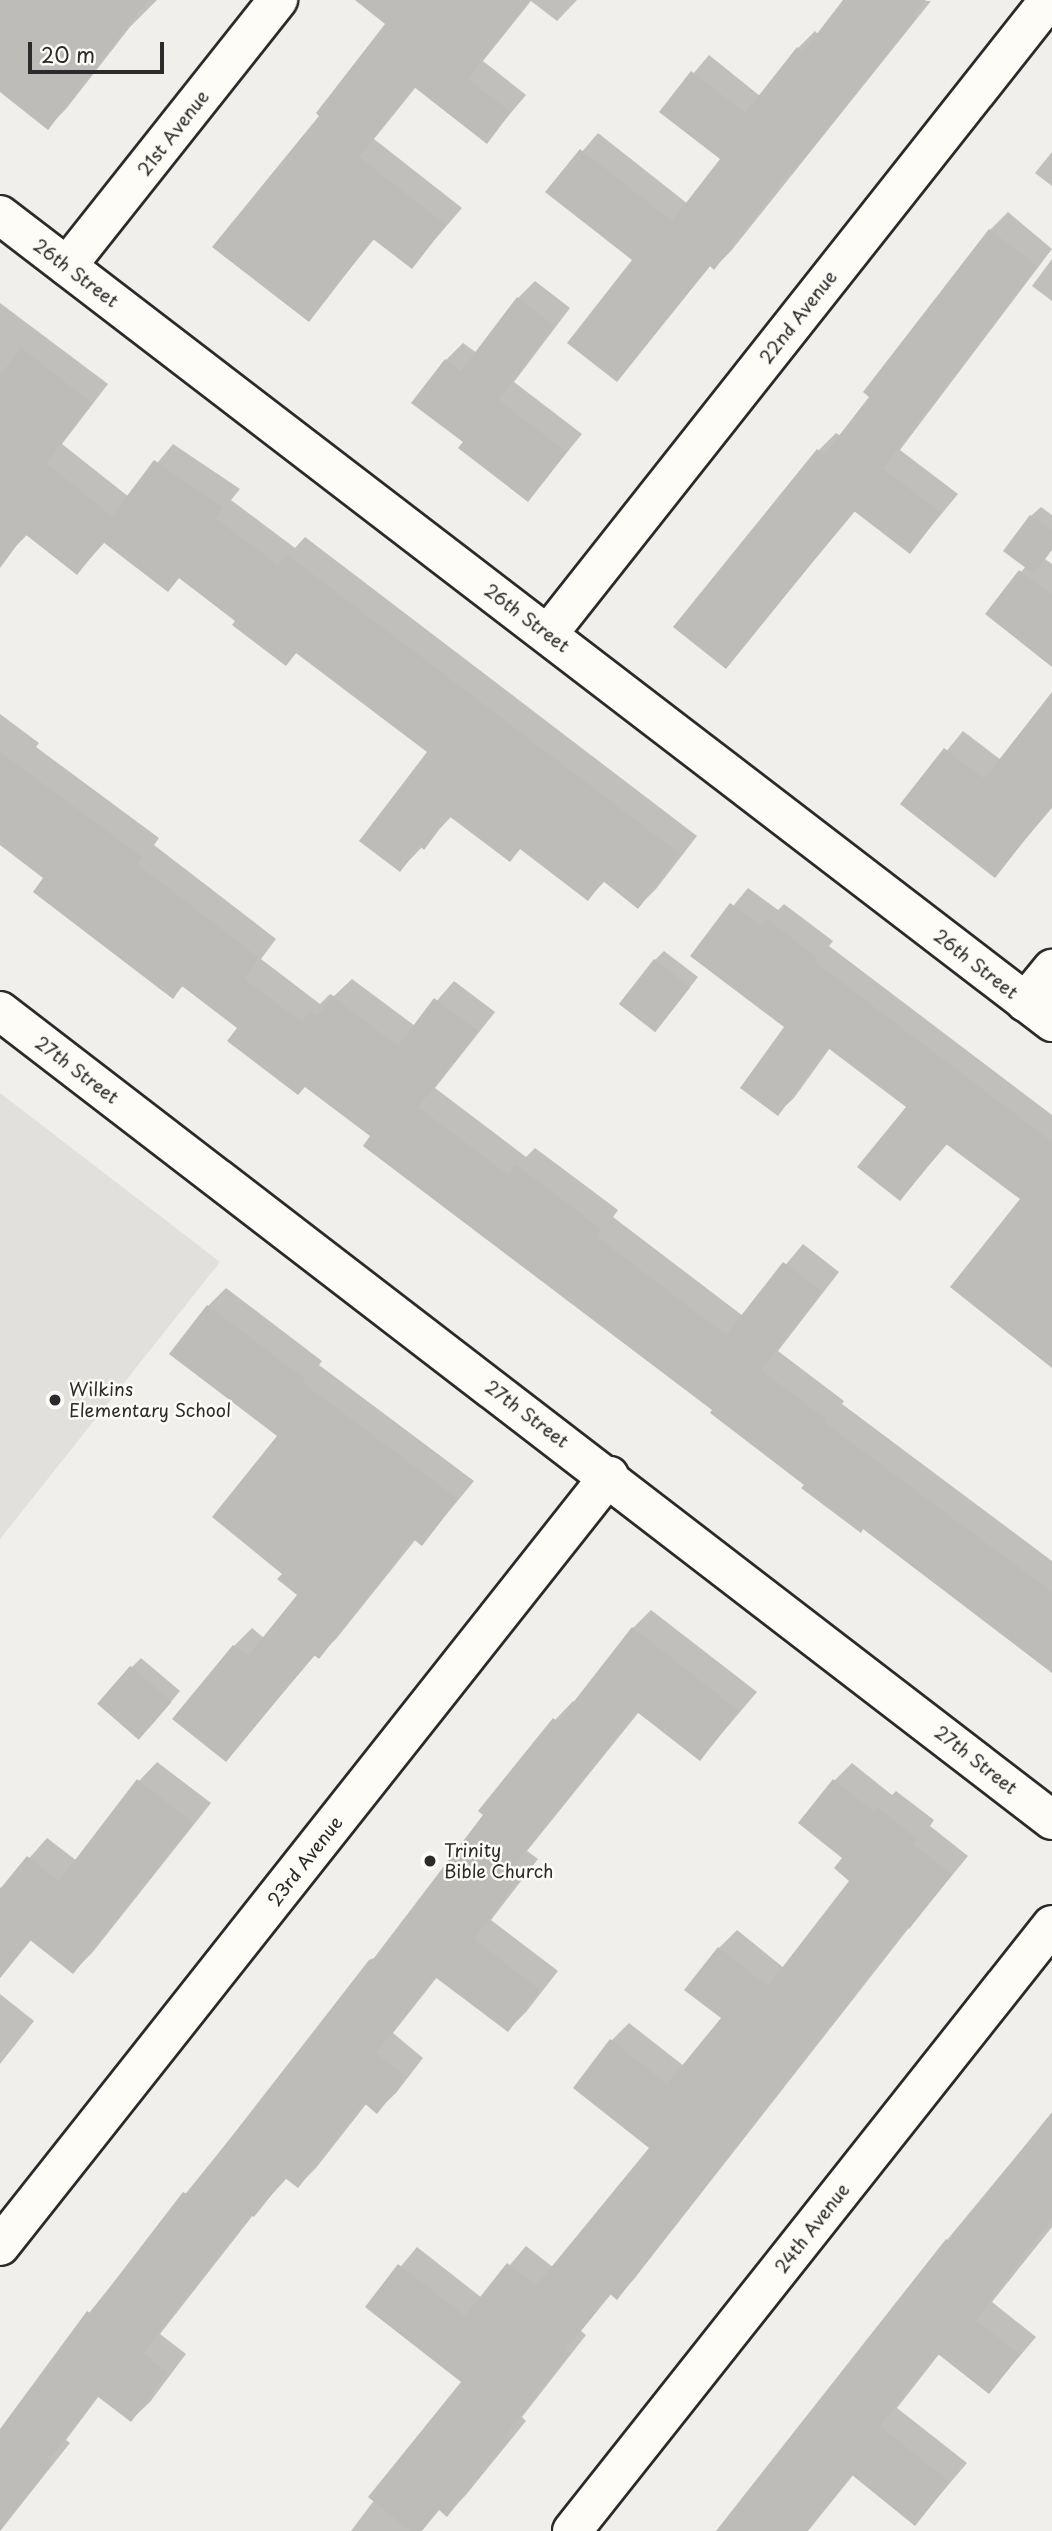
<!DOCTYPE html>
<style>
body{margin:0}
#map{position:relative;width:1052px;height:2531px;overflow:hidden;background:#f0efeb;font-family:"Playpen Sans",sans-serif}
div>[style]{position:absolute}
.built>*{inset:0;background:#e1e0dc}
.shadow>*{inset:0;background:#0003}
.building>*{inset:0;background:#bdbcb8;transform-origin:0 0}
.roads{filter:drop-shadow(2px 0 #2b2b2b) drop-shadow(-2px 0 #2b2b2b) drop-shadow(0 2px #2b2b2b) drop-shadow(0 -2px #2b2b2b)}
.street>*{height:38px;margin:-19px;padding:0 19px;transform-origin:19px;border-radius:19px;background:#fdfcf7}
.dots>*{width:19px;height:19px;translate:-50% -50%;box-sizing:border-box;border:4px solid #fdfcf7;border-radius:50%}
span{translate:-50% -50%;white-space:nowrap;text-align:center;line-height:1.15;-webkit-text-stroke:5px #fdfcf7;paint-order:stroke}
.street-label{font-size:18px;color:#2b2b2b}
.poi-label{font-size:18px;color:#2b2b2b}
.left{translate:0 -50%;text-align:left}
.scale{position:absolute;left:28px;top:42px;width:136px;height:32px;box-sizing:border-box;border:4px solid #2b2b2b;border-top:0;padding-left:9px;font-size:21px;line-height:24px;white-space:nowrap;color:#2b2b2b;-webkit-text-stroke:5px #fdfcf7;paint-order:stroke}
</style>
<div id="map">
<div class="built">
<div style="clip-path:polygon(0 1093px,220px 1262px,0 1539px)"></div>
</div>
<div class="shadow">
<div style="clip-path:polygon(0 0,157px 0,130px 27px,66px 109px,48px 127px,0 90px)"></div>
<div style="clip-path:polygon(393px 0,577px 0,557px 21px,531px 1px,483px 61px,526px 95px,487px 141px,416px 87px,374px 139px,462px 208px,412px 266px,375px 238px,309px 319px,321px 115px,388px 23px)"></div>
<div style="clip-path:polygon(845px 0,931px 1px,731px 251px,714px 268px,711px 265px,617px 379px,634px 260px,548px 192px,598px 133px,688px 204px,722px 159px,661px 112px,709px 55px,760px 96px,798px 48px,815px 31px,819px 35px)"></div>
<div style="clip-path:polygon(1052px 152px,1052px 186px,1035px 173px)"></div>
<div style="clip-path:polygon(1008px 212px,1052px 249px,900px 450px,958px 494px,910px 552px,856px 510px,726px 666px,818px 451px,836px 433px,841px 436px,872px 397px,865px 392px,990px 230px)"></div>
<div style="clip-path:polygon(1052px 259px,1052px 301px,1032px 286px)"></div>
<div style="clip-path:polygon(535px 281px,570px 308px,514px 382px,582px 434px,528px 500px,465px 442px,446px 360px,463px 343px,477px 353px,518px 298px)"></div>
<div style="clip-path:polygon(0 303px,108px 384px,62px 444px,129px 497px,173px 444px,240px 489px,231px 500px,295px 548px,305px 537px,697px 836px,656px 889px,638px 907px,605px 881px,588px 899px,521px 848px,510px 860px,452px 816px,400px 870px,429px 751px,297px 652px,285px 664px,237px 620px,180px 577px,168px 589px,105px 542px,77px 573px,28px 534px,9px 553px,0 546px)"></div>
<div style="clip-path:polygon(1041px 507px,1052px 515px,1052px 550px,1045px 559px,1052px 564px,1052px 665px,987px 614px,1026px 566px,1031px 516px)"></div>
<div style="clip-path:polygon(1052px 695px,1052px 808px,995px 875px,903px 804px,963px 731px,1001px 760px)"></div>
<div style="clip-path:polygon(0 714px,39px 743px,36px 747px,159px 838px,154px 845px,276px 939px,261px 959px,320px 1004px,330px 994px,334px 996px,352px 979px,415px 1026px,454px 981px,495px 1012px,435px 1088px,526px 1157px,535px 1148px,618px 1210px,613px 1217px,743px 1316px,803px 1244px,839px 1272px,778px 1351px,844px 1401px,842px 1404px,1052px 1561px,1052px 1672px,806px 1484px,184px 985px,172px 997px,46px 877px,0 843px)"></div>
<div style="clip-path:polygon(748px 888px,778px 910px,784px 904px,833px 941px,829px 946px,1052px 1115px,1052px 1366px,1022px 1199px,948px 1143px,900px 1199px,908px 1106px,830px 1048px,794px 1098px,778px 1113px,787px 1027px,692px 956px)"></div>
<div style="clip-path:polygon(664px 951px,698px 977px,656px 1030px,655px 960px)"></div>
<div style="clip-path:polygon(226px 1288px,322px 1361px,319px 1365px,474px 1481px,422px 1544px,416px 1539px,336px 1639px,318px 1656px,316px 1654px,226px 1760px,175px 1718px,234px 1646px,252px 1628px,264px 1638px,299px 1594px,284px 1574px,280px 1436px,208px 1306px)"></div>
<div style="clip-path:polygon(651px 1610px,757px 1692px,700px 1759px,639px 1712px,527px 1851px,538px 1859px,491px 1920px,558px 1971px,526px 2012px,508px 2030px,438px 1976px,393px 2033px,423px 2058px,396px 2093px,377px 2111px,367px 2103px,316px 2168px,298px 2186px,287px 2178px,254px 2214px,160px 2334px,186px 2354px,150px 2402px,131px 2420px,99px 2396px,66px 2440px,70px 2443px,0 2531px,0 2431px,89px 2313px,387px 1945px,555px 1720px,573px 1701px,575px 1703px,633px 1628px)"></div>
<div style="clip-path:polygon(141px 1658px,180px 1691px,149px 1728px,131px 1668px)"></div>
<div style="clip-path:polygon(157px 1762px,211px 1803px,92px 1953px,73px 1972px,32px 1939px,0 1978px,0 1887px,2px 1889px,47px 1838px,77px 1861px,139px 1781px)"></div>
<div style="clip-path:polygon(852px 1763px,892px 1795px,896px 1791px,934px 1820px,930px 1826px,968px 1856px,912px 1924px,634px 2279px,617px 2297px,612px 2293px,581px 2331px,586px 2335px,522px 2417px,526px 2421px,465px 2496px,447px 2514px,440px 2509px,422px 2531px,351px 2531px,463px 2382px,367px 2307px,417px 2247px,482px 2298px,526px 2246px,554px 2268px,652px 2148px,611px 2041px,629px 2023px,684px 2066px,723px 2018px,719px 1948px,737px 1930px,784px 1968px,852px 1880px,844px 1858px,834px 1781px)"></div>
<div style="clip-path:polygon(0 1994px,34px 2021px,0 2064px)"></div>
<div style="clip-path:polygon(1052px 2113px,1052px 2227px,992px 2302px,1036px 2337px,989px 2392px,940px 2353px,897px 2408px,967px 2463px,915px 2524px,854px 2474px,808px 2531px,743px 2531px,947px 2240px)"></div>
</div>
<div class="building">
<div style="clip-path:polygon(0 0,148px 0,48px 130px,0 92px)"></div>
<div style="clip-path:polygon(355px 0,530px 0,468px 79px,511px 112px,487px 144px,414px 87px,359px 157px,446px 225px,412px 269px,373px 239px,309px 322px,212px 247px,319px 116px,316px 113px,385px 24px)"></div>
<div style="clip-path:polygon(843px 0,926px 0,913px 16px,916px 18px,792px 174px,790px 172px,714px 270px,710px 266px,617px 382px,567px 343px,632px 260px,545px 192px,580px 149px,672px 221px,720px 159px,659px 112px,691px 71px,745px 113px,797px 47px,803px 52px)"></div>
<div style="clip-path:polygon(989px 229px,1037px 266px,883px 469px,941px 513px,910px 554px,854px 511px,726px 669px,673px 627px,817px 449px,824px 455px,869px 397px,863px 392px)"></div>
<div style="clip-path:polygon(517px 297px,554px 326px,498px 400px,567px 452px,528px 502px,458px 448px,463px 442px,411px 403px,445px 359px,461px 371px)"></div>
<div style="clip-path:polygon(21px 348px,92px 403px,46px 463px,112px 516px,154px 460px,223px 508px,215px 518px,278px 565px,286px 554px,680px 854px,638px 909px,603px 881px,588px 901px,520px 849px,510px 862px,449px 816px,424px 850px,420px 846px,400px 872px,359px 841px,427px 752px,296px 653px,286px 666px,232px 625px,235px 621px,179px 578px,168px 592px,103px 542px,77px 575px,25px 534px,0 568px,0 375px)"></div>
<div style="clip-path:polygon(1030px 515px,1052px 531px,1052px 549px,1034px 574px,1003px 551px)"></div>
<div style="clip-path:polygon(1019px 570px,1052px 595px,1052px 667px,985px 614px)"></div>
<div style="clip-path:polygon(1052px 692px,1052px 805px,995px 878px,900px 804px,944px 748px,984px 779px)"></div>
<div style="clip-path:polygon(0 752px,142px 857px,137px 864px,259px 958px,244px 979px,302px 1022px,310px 1011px,317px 1016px,332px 996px,398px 1046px,434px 998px,478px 1031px,418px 1107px,508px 1175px,516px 1165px,601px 1229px,596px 1236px,726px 1335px,783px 1262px,822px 1291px,761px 1370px,827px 1420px,825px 1423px,1052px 1592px,1052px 1673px,863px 1529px,861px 1533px,801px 1488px,804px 1485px,710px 1413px,712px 1410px,363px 1146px,370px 1136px,305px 1087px,298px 1095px,227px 1041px,237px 1028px,182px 986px,173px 999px,33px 892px,43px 878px,0 845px)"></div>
<div style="clip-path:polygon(730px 903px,761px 926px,767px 919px,818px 958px,815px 962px,1052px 1142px,1052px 1368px,950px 1287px,1020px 1199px,946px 1144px,900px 1201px,857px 1167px,906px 1107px,828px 1048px,778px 1116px,740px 1088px,784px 1027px,690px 956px)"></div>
<div style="left:654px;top:959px;width:46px;height:57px;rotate:38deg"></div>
<div style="clip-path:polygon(207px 1305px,305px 1379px,303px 1383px,458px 1499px,422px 1546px,413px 1539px,319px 1659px,314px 1655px,226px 1762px,172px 1719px,233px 1645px,248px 1656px,297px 1595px,277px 1579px,282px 1574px,212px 1517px,277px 1436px,169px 1354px)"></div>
<div style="clip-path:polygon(632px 1627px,739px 1711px,700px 1761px,637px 1712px,510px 1870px,520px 1878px,474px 1939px,540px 1990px,508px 2032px,435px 1977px,376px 2053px,406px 2077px,377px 2114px,364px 2103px,298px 2188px,285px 2178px,254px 2217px,251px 2215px,143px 2353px,168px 2373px,131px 2422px,97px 2396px,49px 2460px,53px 2462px,0 2531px,0 2429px,87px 2311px,90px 2313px,183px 2192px,187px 2194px,369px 1960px,374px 1958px,483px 1815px,478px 1811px,553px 1718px,558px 1722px)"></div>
<div style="left:130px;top:1666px;width:55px;height:50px;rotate:41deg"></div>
<div style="clip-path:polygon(137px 1779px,193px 1823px,73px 1974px,30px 1940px,0 1978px,0 1889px,27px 1856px,59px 1881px)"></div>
<div style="clip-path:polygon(833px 1779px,874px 1812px,877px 1807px,917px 1839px,913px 1844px,952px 1875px,909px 1929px,907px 1927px,617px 2300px,610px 2294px,565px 2350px,570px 2353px,505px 2436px,509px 2439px,447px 2517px,438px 2509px,421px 2531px,410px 2531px,368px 2497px,461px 2382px,365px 2307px,398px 2264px,465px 2316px,507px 2263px,535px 2285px,544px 2276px,649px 2148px,573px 2088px,610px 2039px,667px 2084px,721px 2018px,684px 1990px,718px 1947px,768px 1986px,849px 1881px,834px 1868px,842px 1858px,798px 1823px)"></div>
<div style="clip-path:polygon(1052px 2112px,1052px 2220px,976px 2320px,1020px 2355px,989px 2394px,938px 2354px,880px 2426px,950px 2482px,915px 2526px,852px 2475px,807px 2531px,716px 2531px,946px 2239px,949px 2241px)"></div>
</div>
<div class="roads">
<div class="street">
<div style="left:0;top:215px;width:1326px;rotate:37.49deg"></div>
<div style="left:67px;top:266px;width:340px;rotate:-51.6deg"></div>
<div style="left:548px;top:634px;width:808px;rotate:-51.68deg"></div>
<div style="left:1025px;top:1002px;width:43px;rotate:-50.7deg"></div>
<div style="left:0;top:1011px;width:1327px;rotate:37.56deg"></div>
<div style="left:0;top:2246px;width:982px;rotate:-51.66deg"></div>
<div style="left:572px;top:2531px;width:773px;rotate:-51.62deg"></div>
</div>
</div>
<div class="dots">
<div style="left:55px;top:1400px;background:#2b2b2b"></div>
<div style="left:430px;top:1861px;background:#2b2b2b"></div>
</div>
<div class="street-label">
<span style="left:173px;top:133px;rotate:-52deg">21st Avenue</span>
<span style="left:76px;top:273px;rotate:37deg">26th Street</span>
<span style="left:798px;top:317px;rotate:-52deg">22nd Avenue</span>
<span style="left:527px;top:618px;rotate:37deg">26th Street</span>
<span style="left:976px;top:964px;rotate:38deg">26th Street</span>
<span style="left:77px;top:1070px;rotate:37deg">27th Street</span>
<span style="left:527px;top:1414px;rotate:37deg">27th Street</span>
<span style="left:976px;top:1760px;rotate:38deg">27th Street</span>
<span style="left:305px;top:1861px;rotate:-52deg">23rd Avenue</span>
<span style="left:812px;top:2228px;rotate:-52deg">24th Avenue</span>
</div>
<div class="poi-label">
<span class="left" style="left:69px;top:1400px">Wilkins<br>Elementary School</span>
<span class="left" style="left:444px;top:1861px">Trinity<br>Bible Church</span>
</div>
<div class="scale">20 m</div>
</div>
